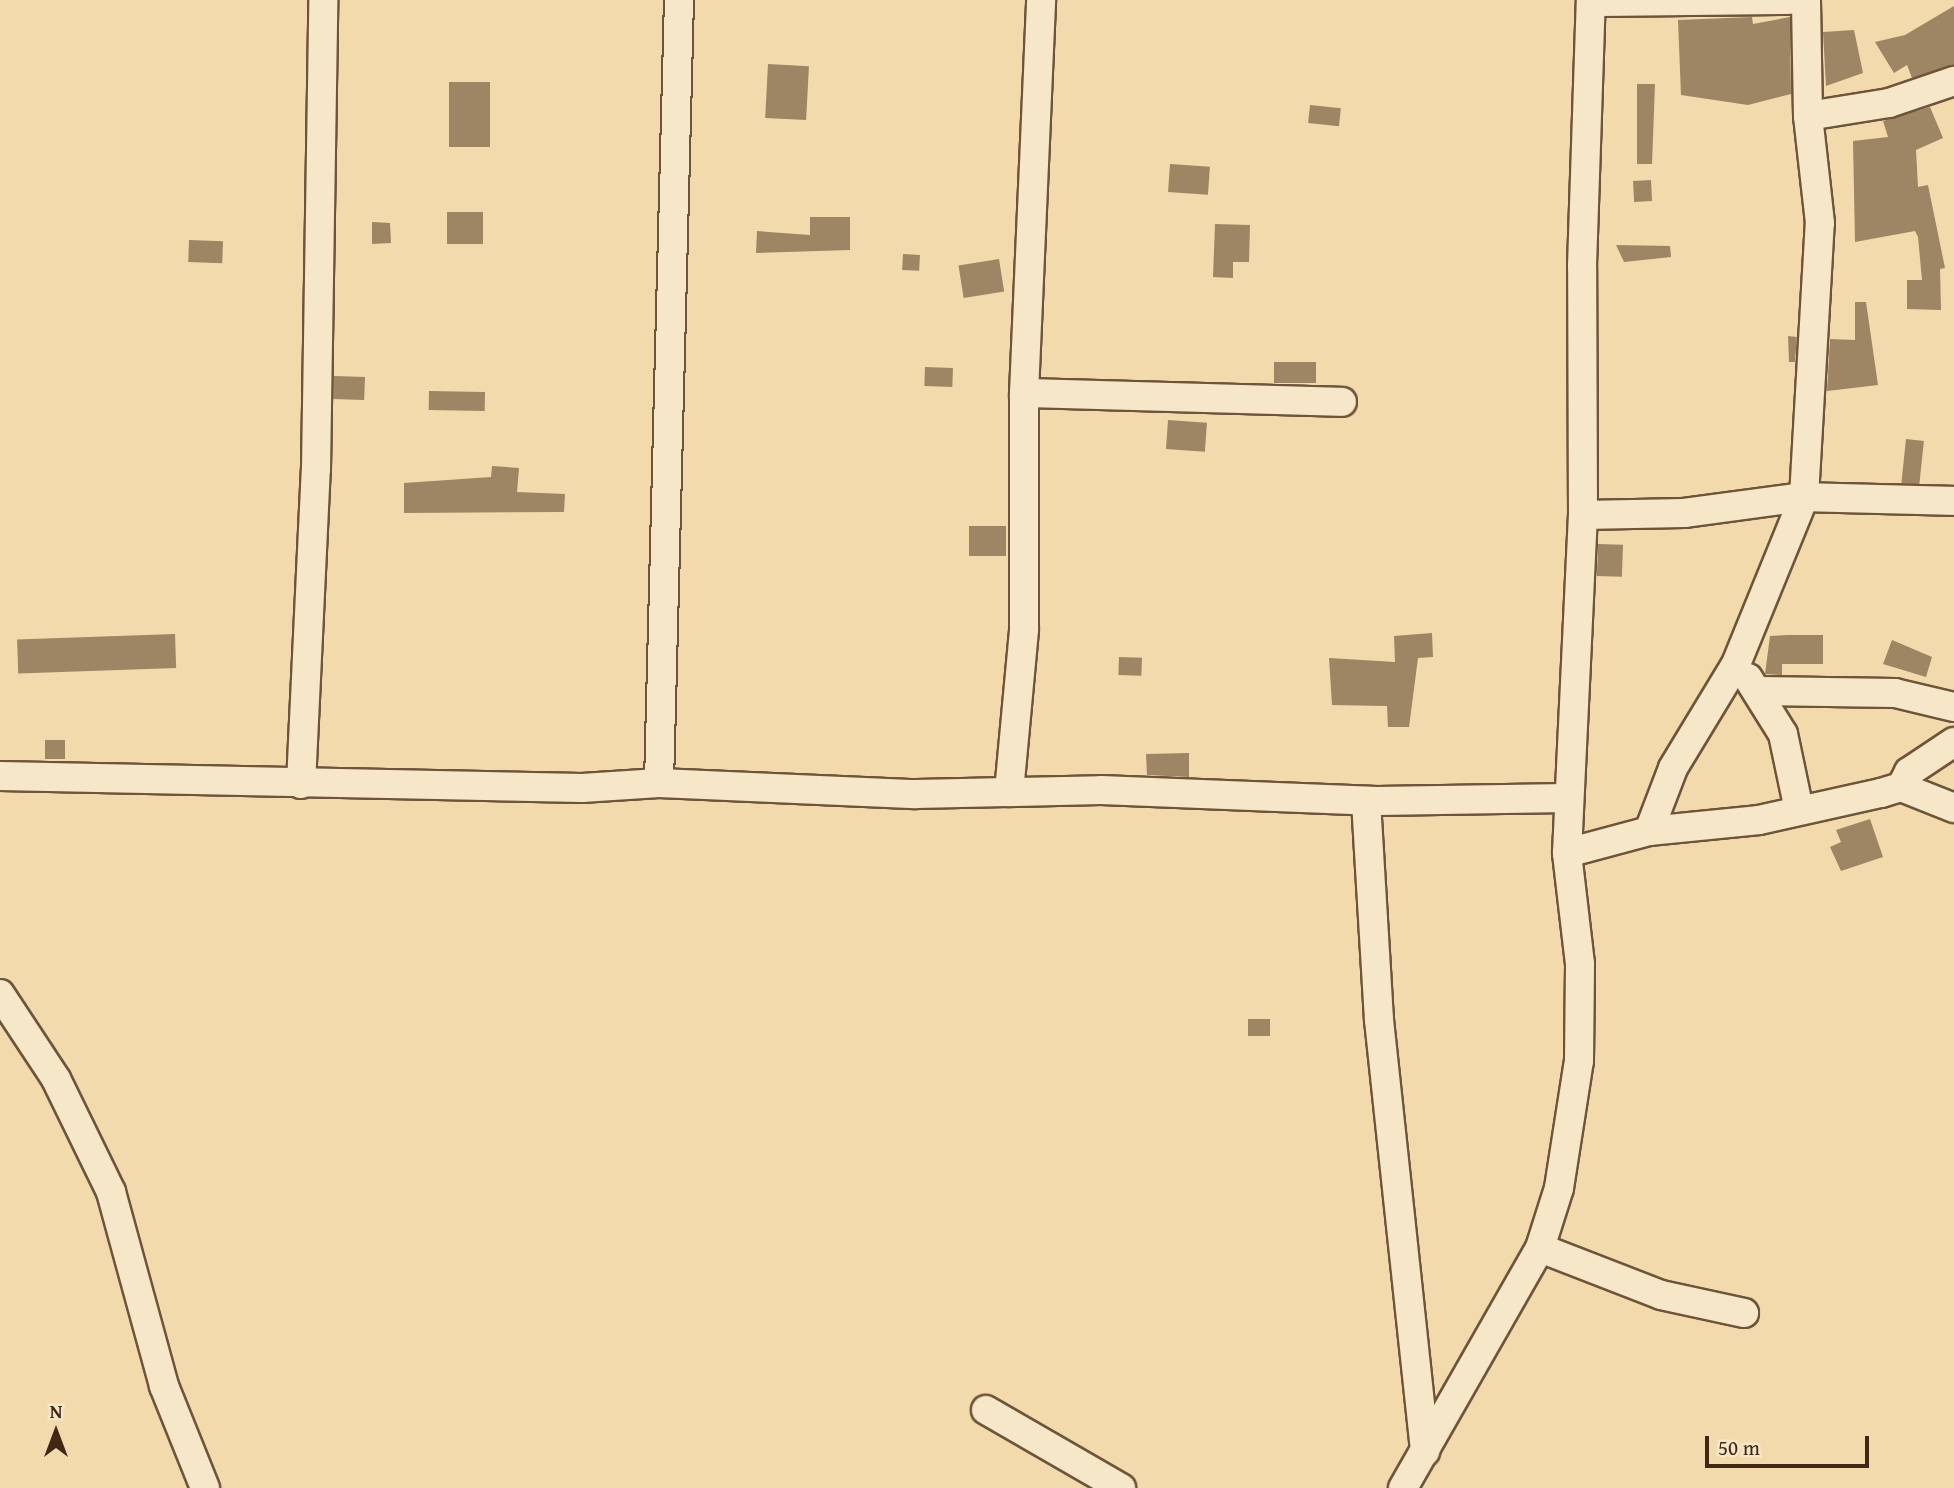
<!DOCTYPE html>
<style>
body{margin:0}
#map{position:relative;width:1954px;height:1488px;overflow:hidden;background:#f2daac;font-family:"Gentium Book Plus",serif}
div>[style]{position:absolute}
.building>*{inset:0;background:#9e8563;transform-origin:0 0}
.roads{filter:drop-shadow(2px 0 #6e543a) drop-shadow(-2px 0 #6e543a) drop-shadow(0 2px #6e543a) drop-shadow(0 -2px #6e543a)}
.minor>*{height:28px;margin:-14px;padding:0 14px;transform-origin:14px;border-radius:14px;background:#f7e7c9}
span{translate:-50% -50%;white-space:nowrap;text-align:center;line-height:1.15;-webkit-text-stroke:7px #f7e7c9;paint-order:stroke}
.north{position:absolute;left:21px;top:1397px;width:70px;height:70px;-webkit-text-stroke:5px #f7e7c9;paint-order:stroke;rotate:0deg;font-size:19px;font-weight:700;line-height:28px;text-align:center;color:#422814}
.north::after{content:'';display:block;margin:auto;width:24px;height:32px;background:#422814;clip-path:polygon(50% 0,100% 100%,50% 72%,0 100%)}
.scale{position:absolute;left:1705px;top:1436px;width:164px;height:32px;box-sizing:border-box;border:4px solid #422814;border-top:0;padding-left:9px;font-size:21px;line-height:24px;white-space:nowrap;color:#422814;-webkit-text-stroke:5px #f7e7c9;paint-order:stroke}
</style>
<div id="map">
<div class="building">
<div style="clip-path:polygon(1954px 6px,1954px 65px,1912px 78px,1907px 65px,1894px 73px,1875px 42px,1905px 35px)"></div>
<div style="clip-path:polygon(1752px 17px,1753px 24px,1790px 17px,1791px 94px,1748px 105px,1681px 95px,1678px 20px)"></div>
<div style="clip-path:polygon(1854px 30px,1863px 73px,1826px 86px,1823px 32px)"></div>
<div style="left:768px;top:64px;width:41px;height:54px;rotate:3deg"></div>
<div style="left:449px;top:82px;width:41px;height:65px"></div>
<div style="clip-path:polygon(1637px 84px,1655px 84px,1652px 164px,1637px 164px)"></div>
<div style="left:1310px;top:105px;width:31px;height:18px;rotate:6deg"></div>
<div style="clip-path:polygon(1930px 107px,1943px 138px,1916px 150px,1918px 187px,1928px 185px,1945px 268px,1940px 269px,1941px 310px,1907px 309px,1907px 280px,1922px 280px,1918px 237px,1915px 231px,1855px 242px,1853px 141px,1888px 137px,1883px 121px)"></div>
<div style="left:1170px;top:164px;width:40px;height:28px;rotate:4deg"></div>
<div style="left:1651px;top:180px;width:21px;height:18px;rotate:87deg"></div>
<div style="left:447px;top:212px;width:36px;height:32px"></div>
<div style="clip-path:polygon(810px 217px,850px 217px,850px 250px,756px 253px,757px 231px,810px 235px)"></div>
<div style="clip-path:polygon(372px 222px,390px 223px,391px 243px,372px 244px)"></div>
<div style="clip-path:polygon(1215px 224px,1250px 225px,1249px 262px,1233px 262px,1233px 278px,1213px 277px)"></div>
<div style="left:189px;top:240px;width:34px;height:22px;rotate:2deg"></div>
<div style="clip-path:polygon(1616px 245px,1670px 246px,1671px 257px,1624px 262px)"></div>
<div style="left:903px;top:254px;width:17px;height:16px;rotate:3deg"></div>
<div style="left:999px;top:259px;width:33px;height:41px;rotate:81deg"></div>
<div style="clip-path:polygon(1855px 302px,1866px 302px,1878px 385px,1827px 391px,1830px 339px,1855px 340px)"></div>
<div style="clip-path:polygon(1788px 336px,1797px 337px,1795px 362px,1789px 362px)"></div>
<div style="left:1274px;top:362px;width:42px;height:21px"></div>
<div style="left:925px;top:367px;width:28px;height:19px;rotate:2deg"></div>
<div style="left:334px;top:376px;width:31px;height:23px;rotate:2deg"></div>
<div style="left:429px;top:391px;width:56px;height:19px;rotate:1deg"></div>
<div style="left:1168px;top:420px;width:39px;height:29px;rotate:4deg"></div>
<div style="left:1906px;top:439px;width:18px;height:44px;rotate:6deg"></div>
<div style="clip-path:polygon(492px 466px,519px 468px,517px 492px,565px 494px,564px 512px,404px 513px,404px 483px,491px 477px)"></div>
<div style="left:969px;top:526px;width:37px;height:30px"></div>
<div style="left:1598px;top:544px;width:25px;height:32px;rotate:2deg"></div>
<div style="clip-path:polygon(1432px 633px,1433px 657px,1418px 658px,1409px 727px,1388px 727px,1387px 706px,1332px 705px,1329px 658px,1395px 662px,1394px 636px)"></div>
<div style="left:175px;top:634px;width:34px;height:158px;rotate:88deg"></div>
<div style="clip-path:polygon(1788px 635px,1823px 635px,1823px 664px,1782px 664px,1782px 675px,1765px 674px,1770px 636px)"></div>
<div style="clip-path:polygon(1892px 640px,1932px 657px,1926px 677px,1883px 664px)"></div>
<div style="left:1119px;top:657px;width:23px;height:18px;rotate:2deg"></div>
<div style="left:45px;top:740px;width:20px;height:19px"></div>
<div style="clip-path:polygon(1189px 753px,1189px 777px,1147px 775px,1146px 754px)"></div>
<div style="clip-path:polygon(1870px 819px,1883px 857px,1841px 871px,1830px 847px,1841px 842px,1836px 830px)"></div>
<div style="left:1270px;top:1019px;width:17px;height:22px;rotate:90deg"></div>
</div>
<div class="roads">
<div class="minor">
<div style="left:1591px;top:2px;width:198px;rotate:-0.6deg"></div>
<div style="left:1808px;top:116px;width:82px;rotate:-9.1deg"></div>
<div style="left:1889px;top:103px;width:69px;rotate:-18.7deg"></div>
<div style="left:1024px;top:393px;width:318px;rotate:1.6deg"></div>
<div style="left:1583px;top:515px;width:101px;rotate:-1.1deg"></div>
<div style="left:1684px;top:513px;width:121px;rotate:-7.6deg"></div>
<div style="left:1804px;top:497px;width:274px;rotate:-86.7deg"></div>
<div style="left:1820px;top:223px;width:108px;rotate:-96.4deg"></div>
<div style="left:1808px;top:116px;width:116px;rotate:-91deg"></div>
<div style="left:1748px;top:678px;width:66px;rotate:58deg"></div>
<div style="left:1783px;top:734px;width:78px;rotate:78.1deg"></div>
<div style="left:1760px;top:691px;width:135px;rotate:0.8deg"></div>
<div style="left:1895px;top:693px;width:61px;rotate:13.3deg"></div>
<div style="left:0;top:776px;width:582px;rotate:1.18deg"></div>
<div style="left:582px;top:788px;width:77px;rotate:-3.7deg"></div>
<div style="left:659px;top:783px;width:257px;rotate:2.5deg"></div>
<div style="left:916px;top:794px;width:185px;rotate:-1.2deg"></div>
<div style="left:1101px;top:790px;width:276px;rotate:2.3deg"></div>
<div style="left:1377px;top:801px;width:191px;rotate:-0.9deg"></div>
<div style="left:659px;top:783px;width:783px;rotate:-88.54deg"></div>
<div style="left:301px;top:784px;width:315px;rotate:-87.3deg"></div>
<div style="left:316px;top:469px;width:469px;rotate:-89.1deg"></div>
<div style="left:1901px;top:787px;width:57px;rotate:21.6deg"></div>
<div style="left:1009px;top:792px;width:164px;rotate:-84.7deg"></div>
<div style="left:1024px;top:629px;width:236px;rotate:-90deg"></div>
<div style="left:1024px;top:393px;width:393px;rotate:-87.5deg"></div>
<div style="left:1366px;top:801px;width:219px;rotate:86.6deg"></div>
<div style="left:1379px;top:1020px;width:434px;rotate:83.9deg"></div>
<div style="left:1649px;top:831px;width:67px;rotate:-69.1deg"></div>
<div style="left:1673px;top:768px;width:122px;rotate:-58.8deg"></div>
<div style="left:1736px;top:664px;width:180px;rotate:-67.8deg"></div>
<div style="left:1804px;top:497px;width:150px;rotate:1.5deg"></div>
<div style="left:1567px;top:853px;width:85px;rotate:-15deg"></div>
<div style="left:1649px;top:831px;width:111px;rotate:-5.7deg"></div>
<div style="left:1759px;top:820px;width:125px;rotate:-12.5deg"></div>
<div style="left:1881px;top:793px;width:21px;rotate:-17deg"></div>
<div style="left:1901px;top:787px;width:17px;rotate:-62deg"></div>
<div style="left:1909px;top:772px;width:54px;rotate:-33.7deg"></div>
<div style="left:0;top:994px;width:102px;rotate:56.6deg"></div>
<div style="left:56px;top:1079px;width:126px;rotate:64deg"></div>
<div style="left:111px;top:1192px;width:201px;rotate:74.7deg"></div>
<div style="left:164px;top:1386px;width:110px;rotate:68.1deg"></div>
<div style="left:1540px;top:1248px;width:130px;rotate:21.2deg"></div>
<div style="left:1661px;top:1295px;width:85px;rotate:12.2deg"></div>
<div style="left:986px;top:1410px;width:156px;rotate:30deg"></div>
<div style="left:1403px;top:1488px;width:276px;rotate:-60.3deg"></div>
<div style="left:1540px;top:1248px;width:63px;rotate:-72.4deg"></div>
<div style="left:1559px;top:1188px;width:129px;rotate:-81.1deg"></div>
<div style="left:1579px;top:1061px;width:97px;rotate:-89.4deg"></div>
<div style="left:1580px;top:964px;width:112px;rotate:-96.7deg"></div>
<div style="left:1567px;top:853px;width:338px;rotate:-87.3deg"></div>
<div style="left:1583px;top:515px;width:249px;rotate:-90.2deg"></div>
<div style="left:1582px;top:266px;width:266px;rotate:-88.1deg"></div>
</div>
</div>
<div class="north">N</div>
<div class="scale">50 m</div>
</div>
